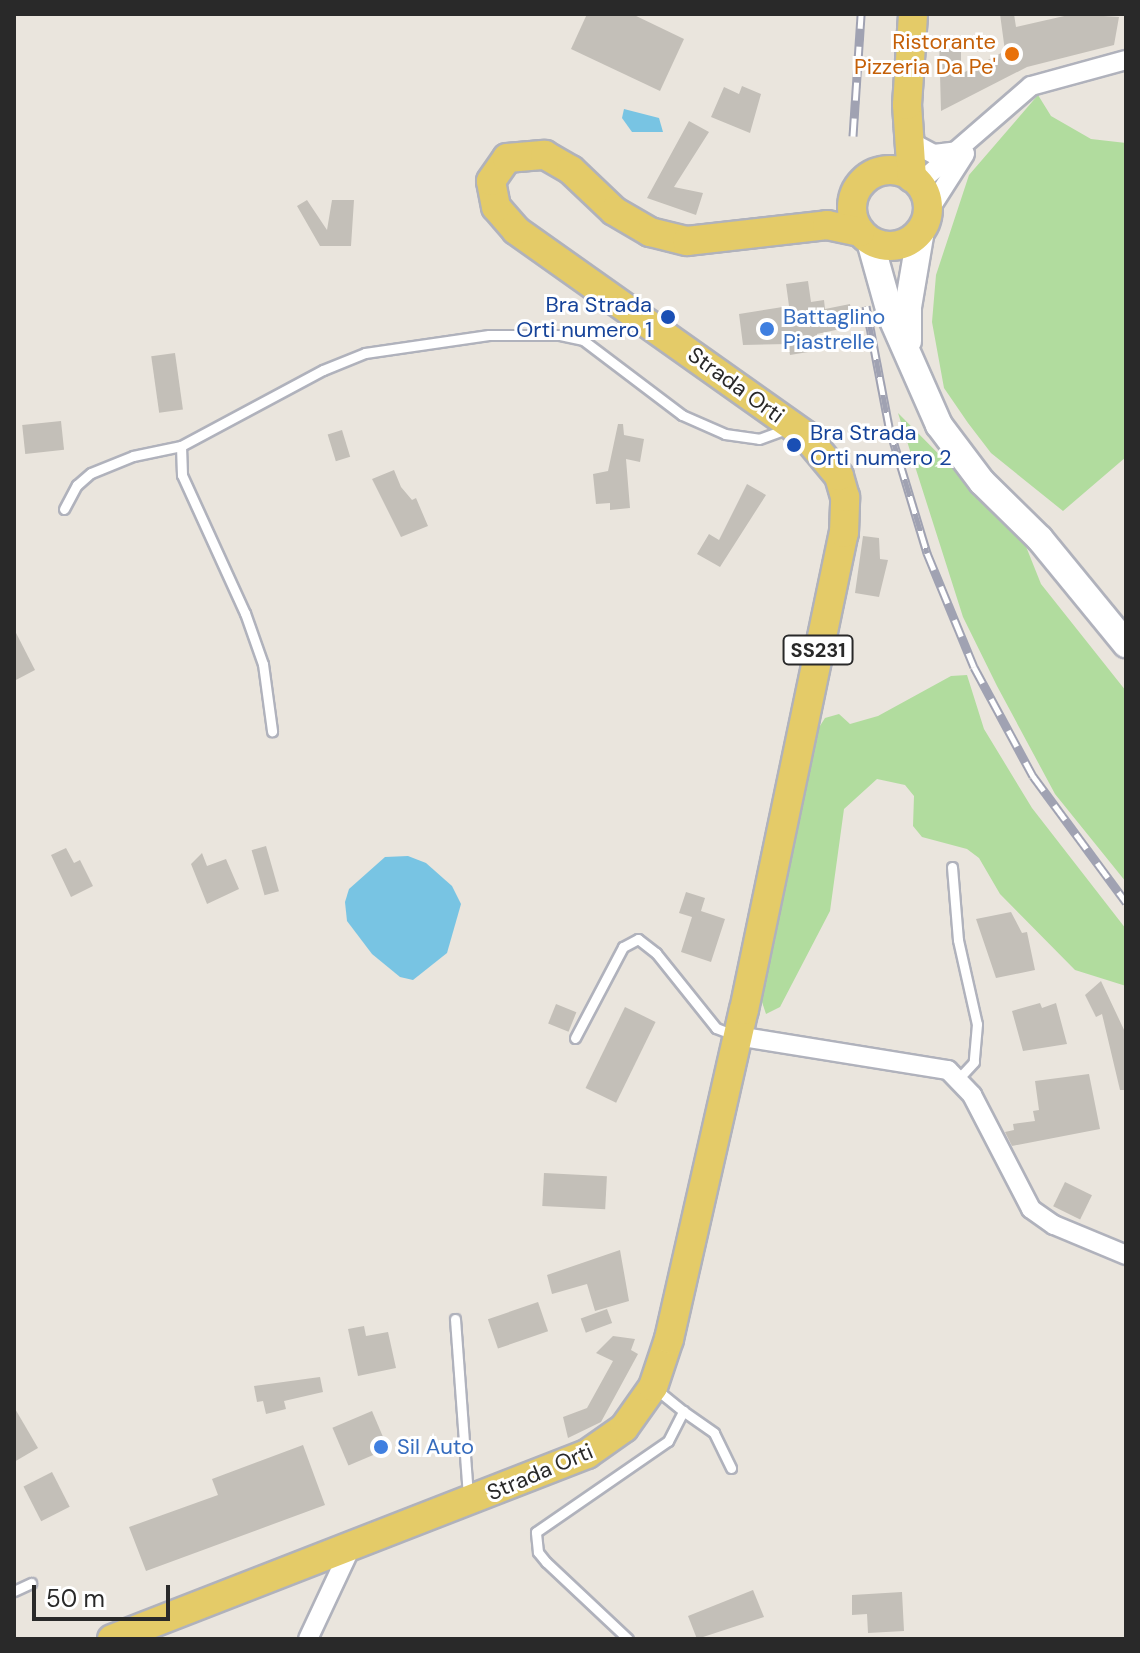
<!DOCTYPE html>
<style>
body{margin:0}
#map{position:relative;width:1140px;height:1653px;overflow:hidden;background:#eae5dd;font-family:"DM Sans",sans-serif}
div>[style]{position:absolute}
.green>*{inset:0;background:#b1dc9e}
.water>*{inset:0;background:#78c4e3}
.building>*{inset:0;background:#c3bfb8;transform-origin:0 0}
.roads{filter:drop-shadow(2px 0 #b0b2bc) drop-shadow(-2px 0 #b0b2bc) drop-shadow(0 2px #b0b2bc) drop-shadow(0 -2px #b0b2bc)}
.lane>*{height:9px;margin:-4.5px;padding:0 4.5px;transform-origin:4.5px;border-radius:4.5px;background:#fff}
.street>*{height:18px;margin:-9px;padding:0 9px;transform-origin:9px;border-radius:9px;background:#fff}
.secondary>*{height:26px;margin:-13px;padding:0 13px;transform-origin:13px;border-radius:13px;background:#fff}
.primary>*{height:28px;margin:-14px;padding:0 14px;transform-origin:14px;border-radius:14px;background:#e4cb68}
.primary>.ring{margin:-14px;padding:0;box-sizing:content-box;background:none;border:28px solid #e4cb68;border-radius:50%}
.rail>*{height:9px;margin-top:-4.5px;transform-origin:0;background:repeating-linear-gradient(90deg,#fff 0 18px,#a0a2b2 0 36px);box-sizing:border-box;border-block:2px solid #a0a2b2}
.dots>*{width:22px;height:22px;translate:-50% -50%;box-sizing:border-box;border:4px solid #fff;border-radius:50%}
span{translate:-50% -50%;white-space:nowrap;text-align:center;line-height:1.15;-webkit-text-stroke:6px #fff;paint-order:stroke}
.shield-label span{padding:2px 6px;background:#fff;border:2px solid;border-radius:6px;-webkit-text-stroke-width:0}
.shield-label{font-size:20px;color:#292929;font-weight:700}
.food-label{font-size:22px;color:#c56008}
.right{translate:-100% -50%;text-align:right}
.transit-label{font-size:22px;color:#164399}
.left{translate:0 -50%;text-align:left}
.shop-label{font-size:22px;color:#366cbe}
.street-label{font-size:22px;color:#292929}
.frame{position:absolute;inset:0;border:16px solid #292929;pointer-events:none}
.scale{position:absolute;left:32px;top:1585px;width:138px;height:36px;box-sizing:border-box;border:4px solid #292929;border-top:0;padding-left:10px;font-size:24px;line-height:28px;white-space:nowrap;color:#292929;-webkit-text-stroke:6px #fff;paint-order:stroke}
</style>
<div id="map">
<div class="green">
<div style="clip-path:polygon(1038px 95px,1051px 116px,1091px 139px,1126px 143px,1126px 457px,1063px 511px,991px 453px,968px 423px,944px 388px,932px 322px,936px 275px,969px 175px)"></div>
<div style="clip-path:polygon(898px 413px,1023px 539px,1041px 584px,1126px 691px,1126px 882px,1055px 794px,997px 686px,963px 617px)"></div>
<div style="clip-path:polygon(967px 675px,984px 729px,1032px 808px,1126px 929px,1126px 986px,1075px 970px,1000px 894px,979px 858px,967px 849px,922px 837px,913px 826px,914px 796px,905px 785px,877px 779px,844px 809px,830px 911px,780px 1007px,766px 1014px,761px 999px,766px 969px,818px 729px,825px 718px,839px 714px,850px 724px,878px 716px,951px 676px)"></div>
</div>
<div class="water">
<div style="clip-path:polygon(624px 109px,659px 118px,663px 132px,632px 132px,622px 118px)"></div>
<div style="clip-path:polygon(408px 856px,426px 863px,452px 886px,461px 904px,447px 953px,413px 980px,400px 977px,372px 954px,347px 921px,345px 902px,349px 889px,385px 857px)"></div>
</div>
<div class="building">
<div style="clip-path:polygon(587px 14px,632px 14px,684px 39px,660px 91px,571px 49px)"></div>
<div style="clip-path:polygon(1000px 14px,1014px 14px,1016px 27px,1073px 14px,1119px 17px,1114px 45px,1027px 67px,941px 111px,939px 38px,961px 38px,961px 74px,1005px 51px)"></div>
<div style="clip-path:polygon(742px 86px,761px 94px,750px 133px,711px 117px,724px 87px,739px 94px)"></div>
<div style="clip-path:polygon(689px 121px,709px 132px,674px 187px,703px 193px,696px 215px,647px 198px)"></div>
<div style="clip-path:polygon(307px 200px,327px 230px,332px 200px,354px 200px,351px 246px,320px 246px,297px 206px)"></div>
<div style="clip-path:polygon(808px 281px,811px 302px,824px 300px,825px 309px,850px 304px,854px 326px,817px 334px,820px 350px,790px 355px,788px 344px,743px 345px,739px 314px,789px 306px,786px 284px)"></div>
<div style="left:175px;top:353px;width:57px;height:24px;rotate:82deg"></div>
<div style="left:61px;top:421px;width:29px;height:39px;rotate:84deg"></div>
<div style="clip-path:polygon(618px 424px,623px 424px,624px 435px,644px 439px,640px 462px,626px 459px,630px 508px,610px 510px,610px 503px,596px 504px,593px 474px,608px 471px)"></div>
<div style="left:342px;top:430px;width:28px;height:15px;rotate:73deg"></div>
<div style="clip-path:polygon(394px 470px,401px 487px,412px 500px,416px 498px,428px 526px,401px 537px,372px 479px)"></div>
<div style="clip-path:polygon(747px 484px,766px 495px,720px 567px,697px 554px,709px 534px,719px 540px)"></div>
<div style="clip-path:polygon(863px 536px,879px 538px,880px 559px,888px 560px,879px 597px,855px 593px)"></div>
<div style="clip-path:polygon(14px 629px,35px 670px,14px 681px)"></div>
<div style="left:266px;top:846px;width:47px;height:15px;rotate:74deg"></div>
<div style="clip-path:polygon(66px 848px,74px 863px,80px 860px,93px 886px,71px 897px,51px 855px)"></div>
<div style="clip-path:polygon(202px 853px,207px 866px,226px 859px,239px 889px,207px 904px,191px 864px)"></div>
<div style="clip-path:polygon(686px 892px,705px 898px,701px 911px,725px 919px,711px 962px,681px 952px,692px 917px,679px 913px)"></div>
<div style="clip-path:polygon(1011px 912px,1022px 933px,1027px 932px,1035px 970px,996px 978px,976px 919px)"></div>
<div style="clip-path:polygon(1101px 981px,1126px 1034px,1126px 1090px,1120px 1090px,1102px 1014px,1096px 1017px,1085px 995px)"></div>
<div style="clip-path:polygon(1040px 1003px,1042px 1008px,1056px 1003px,1067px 1044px,1023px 1051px,1012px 1011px)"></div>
<div style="left:556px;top:1004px;width:22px;height:21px;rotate:22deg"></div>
<div style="left:625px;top:1007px;width:34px;height:90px;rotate:26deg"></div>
<div style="clip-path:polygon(1089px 1074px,1100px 1129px,1012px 1146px,1005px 1132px,1014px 1130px,1013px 1124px,1035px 1121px,1033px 1111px,1039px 1110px,1035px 1081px)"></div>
<div style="left:544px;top:1173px;width:63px;height:33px;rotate:3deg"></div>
<div style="left:1065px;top:1182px;width:30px;height:27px;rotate:26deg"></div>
<div style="clip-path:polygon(620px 1250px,629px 1301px,595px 1311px,587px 1284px,552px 1294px,547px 1275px)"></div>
<div style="left:538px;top:1302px;width:31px;height:53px;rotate:71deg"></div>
<div style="left:607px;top:1309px;width:15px;height:28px;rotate:70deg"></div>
<div style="clip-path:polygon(364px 1326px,366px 1336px,388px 1332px,396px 1368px,358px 1376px,348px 1329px)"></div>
<div style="clip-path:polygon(613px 1336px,635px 1339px,631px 1350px,638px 1354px,601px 1422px,568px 1438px,563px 1417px,587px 1408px,613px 1361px,596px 1353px)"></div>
<div style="clip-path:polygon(320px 1377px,323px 1392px,284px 1401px,286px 1409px,266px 1414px,263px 1401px,257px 1402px,254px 1386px)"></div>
<div style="clip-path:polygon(14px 1407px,38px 1448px,14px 1462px)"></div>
<div style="left:372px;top:1411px;width:41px;height:43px;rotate:67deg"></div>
<div style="clip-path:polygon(303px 1445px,325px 1505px,146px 1571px,129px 1527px,218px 1495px,212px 1479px)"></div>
<div style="left:52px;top:1472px;width:39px;height:32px;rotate:63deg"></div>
<div style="clip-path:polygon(753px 1590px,764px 1617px,697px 1639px,688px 1616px)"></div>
<div style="clip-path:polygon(902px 1592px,904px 1631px,868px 1633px,867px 1614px,852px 1615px,852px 1595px)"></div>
</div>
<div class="roads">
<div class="lane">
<div style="left:181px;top:446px;width:29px;rotate:88deg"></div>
<div style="left:182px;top:475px;width:152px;rotate:65.5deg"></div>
<div style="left:245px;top:613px;width:54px;rotate:70.6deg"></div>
<div style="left:263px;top:664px;width:68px;rotate:82.3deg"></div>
<div style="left:64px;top:509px;width:27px;rotate:-62deg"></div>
<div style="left:77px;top:485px;width:18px;rotate:-41deg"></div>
<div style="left:91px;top:473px;width:45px;rotate:-22deg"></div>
<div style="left:133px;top:456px;width:49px;rotate:-11.8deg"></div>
<div style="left:181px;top:446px;width:161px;rotate:-28.2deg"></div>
<div style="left:323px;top:370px;width:45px;rotate:-22deg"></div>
<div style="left:365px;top:353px;width:125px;rotate:-8.3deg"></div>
<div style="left:489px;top:335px;width:71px"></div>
<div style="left:560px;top:335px;width:24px;rotate:12deg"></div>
<div style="left:583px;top:340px;width:124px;rotate:37.1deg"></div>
<div style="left:682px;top:415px;width:47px;rotate:23.8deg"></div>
<div style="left:725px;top:434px;width:34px;rotate:8deg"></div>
<div style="left:759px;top:439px;width:32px;rotate:-20deg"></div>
<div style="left:952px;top:867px;width:73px;rotate:85.3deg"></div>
<div style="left:958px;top:940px;width:86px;rotate:77.3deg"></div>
<div style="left:977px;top:1024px;width:38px;rotate:95deg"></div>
<div style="left:974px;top:1062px;width:21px;rotate:133deg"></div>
<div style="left:575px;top:1038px;width:103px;rotate:-62.2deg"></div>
<div style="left:623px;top:947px;width:17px;rotate:-28deg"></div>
<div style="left:638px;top:939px;width:23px;rotate:38deg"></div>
<div style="left:656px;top:953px;width:96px;rotate:51.3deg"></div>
<div style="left:716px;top:1028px;width:19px;rotate:21deg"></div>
<div style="left:455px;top:1319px;width:176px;rotate:85.8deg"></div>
<div style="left:683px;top:1411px;width:38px;rotate:35deg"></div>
<div style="left:714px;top:1433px;width:39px;rotate:64deg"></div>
<div style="left:14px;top:1591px;width:19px;rotate:-25deg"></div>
<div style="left:628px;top:1639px;width:112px;rotate:-136.8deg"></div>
<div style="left:546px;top:1562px;width:13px;rotate:-129deg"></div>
<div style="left:538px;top:1552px;width:20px;rotate:-96deg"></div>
<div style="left:536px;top:1532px;width:160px;rotate:-34.6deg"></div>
<div style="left:668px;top:1441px;width:34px;rotate:-63deg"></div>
<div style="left:683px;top:1411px;width:35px;rotate:-141deg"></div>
</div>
<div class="street">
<div style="left:911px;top:142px;width:26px;rotate:28deg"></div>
<div style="left:934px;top:154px;width:25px;rotate:-7deg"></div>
<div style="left:919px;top:183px;width:148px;rotate:-40.9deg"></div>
<div style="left:1031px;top:86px;width:98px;rotate:-15.3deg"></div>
<div style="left:928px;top:212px;width:69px;rotate:-57.5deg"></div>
<div style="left:737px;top:1036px;width:214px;rotate:9.2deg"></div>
<div style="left:948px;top:1070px;width:35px;rotate:46deg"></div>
<div style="left:972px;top:1095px;width:128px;rotate:62.6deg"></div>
<div style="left:1031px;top:1209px;width:28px;rotate:35deg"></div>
<div style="left:1054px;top:1225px;width:78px;rotate:22.6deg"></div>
<div style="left:308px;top:1639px;width:104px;rotate:-64.9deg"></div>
</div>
<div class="secondary">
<div style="left:870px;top:241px;width:78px;rotate:74.4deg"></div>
<div style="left:891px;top:316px;width:119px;rotate:66.2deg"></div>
<div style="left:939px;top:425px;width:71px;rotate:53deg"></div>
<div style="left:982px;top:482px;width:81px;rotate:44.5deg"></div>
<div style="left:1040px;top:539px;width:136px;rotate:50.7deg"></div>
<div style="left:908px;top:341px;width:34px;rotate:-90deg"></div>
<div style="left:908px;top:307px;width:78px;rotate:-80.4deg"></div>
</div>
<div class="primary">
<div class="ring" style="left:852px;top:170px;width:48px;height:48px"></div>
<div style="left:912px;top:178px;width:73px;rotate:-93.9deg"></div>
<div style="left:907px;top:105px;width:91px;rotate:-86.2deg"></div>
<div style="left:112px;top:1639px;width:510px;rotate:-21.28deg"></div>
<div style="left:587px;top:1454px;width:45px;rotate:-35.1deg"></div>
<div style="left:624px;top:1428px;width:50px;rotate:-54.7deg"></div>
<div style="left:653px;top:1387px;width:51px;rotate:-71.6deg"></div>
<div style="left:669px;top:1339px;width:337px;rotate:-77.2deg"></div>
<div style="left:744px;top:1010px;width:487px;rotate:-78.2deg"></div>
<div style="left:844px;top:533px;width:36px;rotate:-88deg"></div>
<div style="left:845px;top:497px;width:22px;rotate:-106deg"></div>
<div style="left:839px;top:476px;width:53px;rotate:-129.7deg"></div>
<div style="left:805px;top:435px;width:354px;rotate:-144.7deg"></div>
<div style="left:516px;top:230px;width:30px;rotate:-131deg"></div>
<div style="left:496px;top:207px;width:26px;rotate:-101deg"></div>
<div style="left:491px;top:181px;width:28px;rotate:-55deg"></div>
<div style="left:507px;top:158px;width:38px;rotate:-5deg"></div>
<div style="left:545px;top:155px;width:30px;rotate:30deg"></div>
<div style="left:571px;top:170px;width:59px;rotate:43.6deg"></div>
<div style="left:614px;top:211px;width:42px;rotate:30.3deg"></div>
<div style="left:650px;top:232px;width:38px;rotate:14deg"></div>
<div style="left:687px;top:241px;width:141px;rotate:-6.5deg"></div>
<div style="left:827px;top:225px;width:34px;rotate:12deg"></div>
</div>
</div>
<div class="rail">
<div style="left:853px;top:136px;width:122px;rotate:-86.2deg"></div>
<div style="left:866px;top:306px;width:123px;rotate:79.2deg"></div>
<div style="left:889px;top:427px;width:132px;rotate:73.2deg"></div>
<div style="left:927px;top:553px;width:123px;rotate:67.6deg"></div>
<div style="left:974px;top:667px;width:124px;rotate:61.6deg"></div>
<div style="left:1033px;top:776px;width:157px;rotate:53.6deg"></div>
</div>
<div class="dots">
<div style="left:1012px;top:54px;background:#e8710a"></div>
<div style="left:668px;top:317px;background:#1a4fb4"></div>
<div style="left:767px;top:329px;background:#3f7fe0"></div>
<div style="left:794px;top:445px;background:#1a4fb4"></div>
<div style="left:381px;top:1447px;background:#3f7fe0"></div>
</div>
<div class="shield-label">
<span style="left:818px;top:650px">SS231</span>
</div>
<div class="food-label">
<span class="right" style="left:996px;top:54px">Ristorante<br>Pizzeria Da Pe'</span>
</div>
<div class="transit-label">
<span class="right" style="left:652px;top:317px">Bra Strada<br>Orti numero 1</span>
<span class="left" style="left:810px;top:445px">Bra Strada<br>Orti numero 2</span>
</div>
<div class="shop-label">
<span class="left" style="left:783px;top:329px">Battaglino<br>Piastrelle</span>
<span class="left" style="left:397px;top:1447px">Sil Auto</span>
</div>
<div class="street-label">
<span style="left:736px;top:385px;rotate:36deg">Strada Orti</span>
<span style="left:540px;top:1472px;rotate:-23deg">Strada Orti</span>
</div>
<div class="frame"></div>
<div class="scale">50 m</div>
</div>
